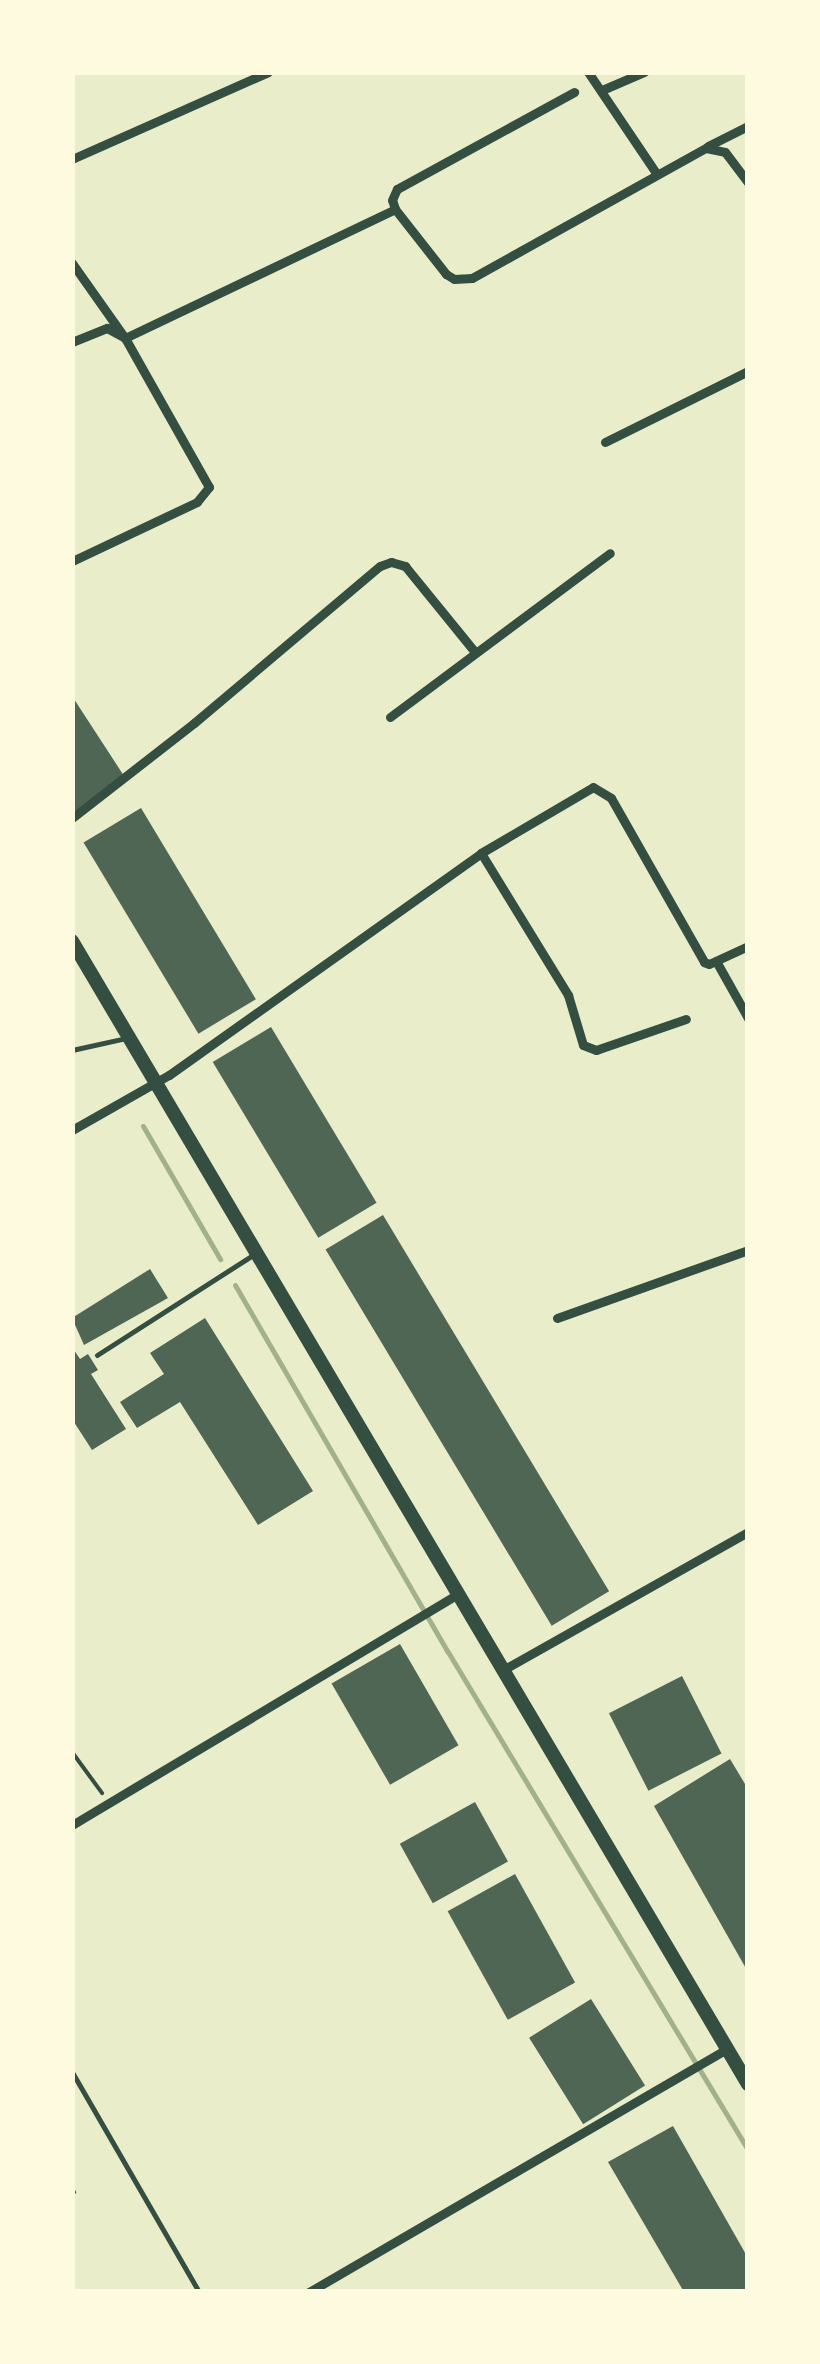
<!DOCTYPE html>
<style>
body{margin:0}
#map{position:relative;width:820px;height:2364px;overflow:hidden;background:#e9edc9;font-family:"Libre Baskerville",serif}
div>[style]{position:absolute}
.stream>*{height:5px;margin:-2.5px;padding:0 2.5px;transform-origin:2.5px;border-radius:2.5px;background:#a3b18a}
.building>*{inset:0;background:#4f6655;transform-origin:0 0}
.path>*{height:4px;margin:-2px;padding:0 2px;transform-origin:2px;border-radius:2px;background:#344e41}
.service>*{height:5px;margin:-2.5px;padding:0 2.5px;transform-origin:2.5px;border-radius:2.5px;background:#344e41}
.minor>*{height:9px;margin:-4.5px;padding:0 4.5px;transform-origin:4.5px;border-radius:4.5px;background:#344e41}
.primary>*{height:14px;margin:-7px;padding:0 7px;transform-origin:7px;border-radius:7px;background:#344e41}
span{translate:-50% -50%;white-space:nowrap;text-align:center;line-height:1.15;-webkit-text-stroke:10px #fefae0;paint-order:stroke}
.frame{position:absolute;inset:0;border:75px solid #fefae0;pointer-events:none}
</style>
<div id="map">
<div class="stream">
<div style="left:143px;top:1126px;width:154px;rotate:59.9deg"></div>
<div style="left:235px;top:1285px;width:424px;rotate:59.9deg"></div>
<div style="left:448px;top:1652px;width:581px;rotate:58.93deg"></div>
</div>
<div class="building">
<div style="clip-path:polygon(72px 696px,126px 779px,72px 813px)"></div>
<div style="left:141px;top:808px;width:223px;height:67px;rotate:59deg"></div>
<div style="left:271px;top:1027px;width:205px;height:68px;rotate:59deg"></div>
<div style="left:383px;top:1215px;width:439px;height:67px;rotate:59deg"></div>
<div style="clip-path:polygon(150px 1269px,168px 1298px,84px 1345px,72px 1318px)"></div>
<div style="clip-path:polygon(205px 1318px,313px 1491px,258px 1525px,180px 1402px,137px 1428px,120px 1402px,164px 1374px,150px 1353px)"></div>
<div style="clip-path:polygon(72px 1347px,80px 1359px,88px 1354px,98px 1370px,91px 1374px,126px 1429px,92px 1450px,72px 1419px)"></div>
<div style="left:400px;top:1644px;width:117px;height:79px;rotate:60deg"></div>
<div style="left:682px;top:1676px;width:87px;height:82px;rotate:63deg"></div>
<div style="clip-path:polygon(730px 1759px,748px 1789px,748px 1972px,654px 1806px)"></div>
<div style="left:475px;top:1802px;width:68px;height:86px;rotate:61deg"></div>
<div style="left:515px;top:1874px;width:124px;height:77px;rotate:61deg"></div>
<div style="left:591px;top:1999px;width:102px;height:73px;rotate:58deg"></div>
<div style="clip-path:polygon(673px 2126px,748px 2258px,748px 2292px,684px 2292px,608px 2162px)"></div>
</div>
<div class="path">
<div style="left:72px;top:1752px;width:51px;rotate:53.8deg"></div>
<div style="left:72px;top:2190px;width:3px;rotate:45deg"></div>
</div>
<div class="service">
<div style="left:72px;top:1050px;width:55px;rotate:-12.5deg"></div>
<div style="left:97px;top:1355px;width:185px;rotate:-32.7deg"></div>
<div style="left:72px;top:2072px;width:254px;rotate:60deg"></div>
</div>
<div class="minor">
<div style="left:588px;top:72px;width:122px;rotate:56deg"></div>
<div style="left:602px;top:90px;width:46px;rotate:-23.2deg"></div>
<div style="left:708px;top:146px;width:45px;rotate:-26.6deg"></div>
<div style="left:72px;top:159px;width:214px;rotate:-23.9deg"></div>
<div style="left:395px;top:209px;width:9px;rotate:-108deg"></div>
<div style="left:392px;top:200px;width:12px;rotate:-66deg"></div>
<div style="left:397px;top:189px;width:202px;rotate:-28.7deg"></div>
<div style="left:72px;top:263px;width:92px;rotate:54.8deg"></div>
<div style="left:125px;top:338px;width:299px;rotate:-25.5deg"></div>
<div style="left:395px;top:209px;width:83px;rotate:51.9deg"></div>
<div style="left:446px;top:274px;width:9px;rotate:32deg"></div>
<div style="left:454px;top:279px;width:18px;rotate:-3deg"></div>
<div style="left:472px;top:278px;width:268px;rotate:-29.1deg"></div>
<div style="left:706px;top:148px;width:19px;rotate:12deg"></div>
<div style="left:725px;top:152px;width:39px;rotate:53deg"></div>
<div style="left:72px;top:342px;width:38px;rotate:-22deg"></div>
<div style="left:107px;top:328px;width:21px;rotate:29deg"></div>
<div style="left:125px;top:338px;width:171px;rotate:60.6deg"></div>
<div style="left:209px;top:487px;width:19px;rotate:129deg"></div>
<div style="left:197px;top:502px;width:138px;rotate:154.7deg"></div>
<div style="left:605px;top:442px;width:160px;rotate:-26.4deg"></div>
<div style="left:390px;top:717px;width:274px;rotate:-36.7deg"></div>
<div style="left:72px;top:818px;width:155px;rotate:-37.9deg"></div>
<div style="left:194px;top:723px;width:243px;rotate:-40.2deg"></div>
<div style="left:380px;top:566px;width:12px;rotate:-20deg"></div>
<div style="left:391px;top:562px;width:15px;rotate:16deg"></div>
<div style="left:405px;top:566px;width:111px;rotate:50.9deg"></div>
<div style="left:481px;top:853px;width:167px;rotate:58.5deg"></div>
<div style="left:568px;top:995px;width:52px;rotate:73.3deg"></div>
<div style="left:583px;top:1045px;width:14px;rotate:21deg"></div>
<div style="left:596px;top:1050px;width:95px;rotate:-19deg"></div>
<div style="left:716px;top:961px;width:65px;rotate:60.7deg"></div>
<div style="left:72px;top:1130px;width:112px;rotate:-29.6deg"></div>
<div style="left:169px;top:1075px;width:383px;rotate:-35.4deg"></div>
<div style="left:481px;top:853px;width:130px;rotate:-30.5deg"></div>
<div style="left:593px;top:787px;width:21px;rotate:31deg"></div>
<div style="left:611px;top:798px;width:189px;rotate:60.4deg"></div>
<div style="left:704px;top:962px;width:5px;rotate:22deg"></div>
<div style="left:709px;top:964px;width:43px;rotate:-24.8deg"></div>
<div style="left:557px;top:1318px;width:203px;rotate:-19.6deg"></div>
<div style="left:501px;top:1671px;width:283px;rotate:-29.4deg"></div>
<div style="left:72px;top:1825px;width:448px;rotate:-30.9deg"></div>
<div style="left:309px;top:2292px;width:485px;rotate:-30.2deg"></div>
</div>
<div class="primary">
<div style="left:72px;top:941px;width:1328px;rotate:59.4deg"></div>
</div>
<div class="frame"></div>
</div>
